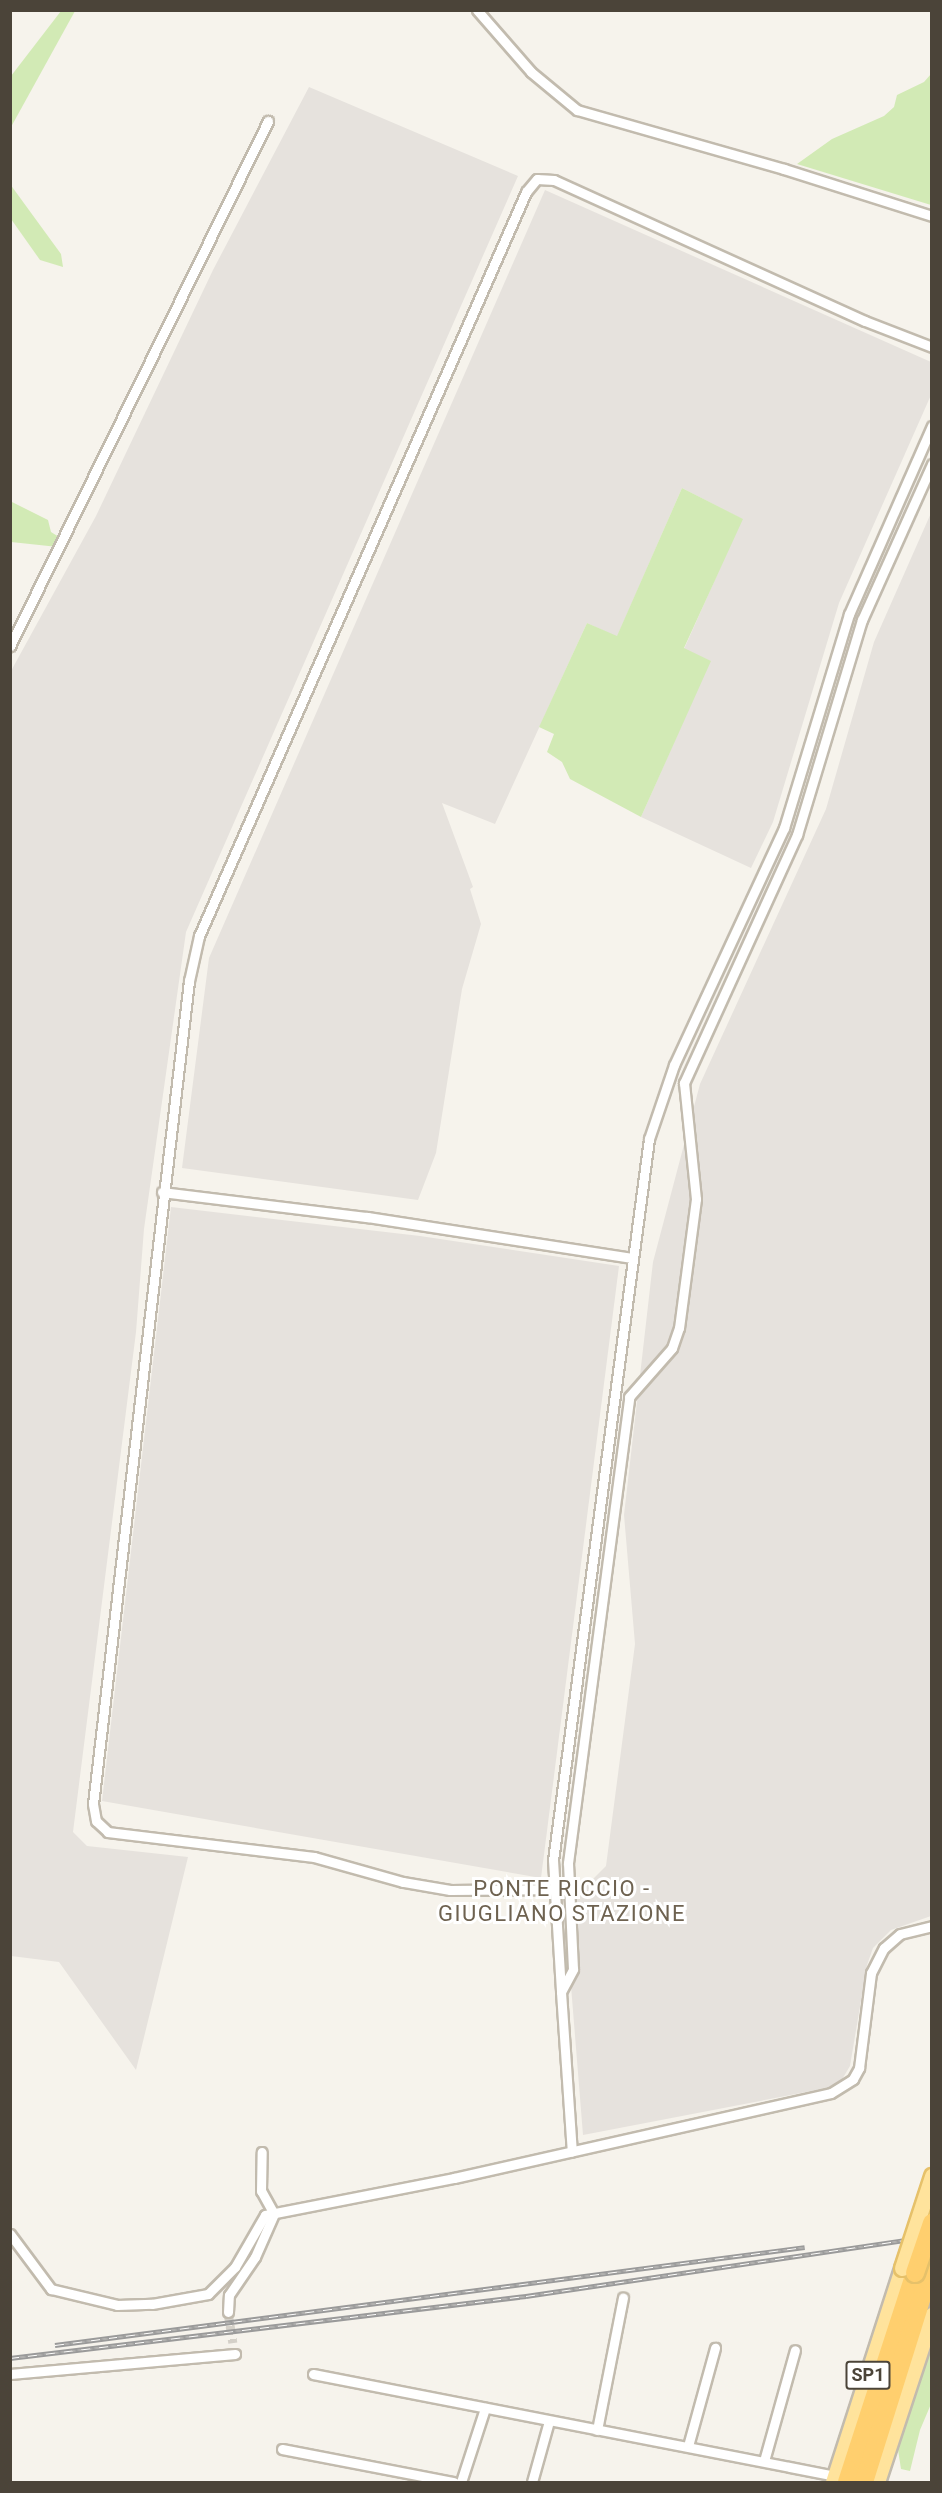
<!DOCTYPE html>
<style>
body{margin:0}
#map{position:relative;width:942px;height:2493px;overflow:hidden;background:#f6f3ec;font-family:Roboto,sans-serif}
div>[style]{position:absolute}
.industrial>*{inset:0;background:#e6e2dd}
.green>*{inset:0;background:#d2eab5}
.street-tunnel>*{height:9px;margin-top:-4.5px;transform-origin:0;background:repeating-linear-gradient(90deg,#d4d0c8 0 9px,transparent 0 13.5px)}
.roads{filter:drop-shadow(2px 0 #c2bbae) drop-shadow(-2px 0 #c2bbae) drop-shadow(0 2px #c2bbae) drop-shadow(0 -2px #c2bbae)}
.street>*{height:9px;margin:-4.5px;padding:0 4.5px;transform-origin:4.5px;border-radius:4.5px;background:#fff}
.primary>*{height:15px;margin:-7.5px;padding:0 7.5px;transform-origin:7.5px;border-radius:7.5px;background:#ffe39c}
.highway>*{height:18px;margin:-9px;padding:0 9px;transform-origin:9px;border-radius:9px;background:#ffcf6e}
.rail>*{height:5px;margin-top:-2.5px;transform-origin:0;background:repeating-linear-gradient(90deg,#fff 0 9px,#9a9a9a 0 18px);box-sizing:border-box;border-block:2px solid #9a9a9a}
.bridges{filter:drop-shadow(2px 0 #e6c16a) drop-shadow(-2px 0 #e6c16a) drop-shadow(0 2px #e6c16a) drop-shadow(0 -2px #e6c16a)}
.primary-bridge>*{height:15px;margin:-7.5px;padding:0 7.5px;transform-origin:7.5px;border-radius:7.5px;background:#ffe39c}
.highway-bridge>*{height:18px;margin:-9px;padding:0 9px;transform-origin:9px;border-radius:9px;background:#ffcf6e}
span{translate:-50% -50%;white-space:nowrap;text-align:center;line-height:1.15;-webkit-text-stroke:6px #fff;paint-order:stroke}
.shield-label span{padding:2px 4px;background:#fff;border:2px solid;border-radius:4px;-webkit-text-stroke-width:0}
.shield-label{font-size:18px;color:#4b4439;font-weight:700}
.quarter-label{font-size:22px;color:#6e6250;letter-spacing:1.5px}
.frame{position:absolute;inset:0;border:12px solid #4b4439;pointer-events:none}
</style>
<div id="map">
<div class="industrial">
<div style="clip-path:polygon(309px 87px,518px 176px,186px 932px,144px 1229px,136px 1332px,73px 1832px,87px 1846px,188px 1857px,136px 2070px,59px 1962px,11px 1956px,11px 671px,96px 516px,213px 270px)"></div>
<div style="clip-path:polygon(545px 190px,931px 362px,931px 395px,839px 603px,773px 822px,751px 868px,641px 817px,710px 661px,684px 649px,742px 519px,682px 488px,617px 637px,587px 623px,495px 824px,442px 803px,473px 887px,470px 889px,481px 924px,462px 989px,436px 1153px,418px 1200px,182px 1168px,209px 958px)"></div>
<div style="clip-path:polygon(931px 513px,931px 1916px,891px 1930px,873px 1948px,867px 1965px,850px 2066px,841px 2081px,827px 2088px,583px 2135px,571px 1986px,580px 1969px,575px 1897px,606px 1866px,635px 1644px,624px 1515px,653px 1262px,700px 1084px,826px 809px,874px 642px)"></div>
<div style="clip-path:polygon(171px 1207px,420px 1236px,619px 1266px,541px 1878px,102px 1801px)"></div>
</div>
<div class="green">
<div style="clip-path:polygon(61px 11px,75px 11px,11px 127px,11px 76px)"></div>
<div style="clip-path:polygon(931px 74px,931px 205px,797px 164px,832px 139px,884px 116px,894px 107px,897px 95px,924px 82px)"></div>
<div style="clip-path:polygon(10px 184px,61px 254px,63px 267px,40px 260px,11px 219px)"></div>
<div style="clip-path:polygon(682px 488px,743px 519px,684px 648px,711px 661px,641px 817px,570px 779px,562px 762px,547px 752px,554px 734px,539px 727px,587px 623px,617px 636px)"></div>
<div style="clip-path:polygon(10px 501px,48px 520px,51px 532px,59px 537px,58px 547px,11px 542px)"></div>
<div style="clip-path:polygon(931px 2342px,931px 2404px,920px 2430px,910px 2471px,901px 2469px,896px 2437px)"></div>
</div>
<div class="street-tunnel">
<div style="left:228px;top:2312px;width:31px;rotate:81deg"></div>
</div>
<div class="roads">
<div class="street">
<div style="left:477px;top:10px;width:82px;rotate:48.9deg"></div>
<div style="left:531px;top:72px;width:60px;rotate:39.6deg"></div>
<div style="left:577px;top:110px;width:215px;rotate:15.9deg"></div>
<div style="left:784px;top:169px;width:155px;rotate:17.6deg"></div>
<div style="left:932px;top:426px;width:206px;rotate:113.8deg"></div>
<div style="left:849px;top:614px;width:224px;rotate:106.9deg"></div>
<div style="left:784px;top:828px;width:261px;rotate:114.9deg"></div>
<div style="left:674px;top:1065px;width:78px;rotate:108.7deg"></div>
<div style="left:649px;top:1139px;width:727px;rotate:97.58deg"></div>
<div style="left:553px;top:1860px;width:132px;rotate:86.5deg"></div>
<div style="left:561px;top:1992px;width:26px;rotate:-62deg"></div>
<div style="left:573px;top:1969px;width:106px;rotate:-92.7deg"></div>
<div style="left:568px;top:1863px;width:470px;rotate:-82.5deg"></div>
<div style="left:629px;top:1397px;width:65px;rotate:-48.7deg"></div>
<div style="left:672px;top:1348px;width:21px;rotate:-71deg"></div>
<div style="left:679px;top:1328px;width:130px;rotate:-82.5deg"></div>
<div style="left:696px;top:1199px;width:117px;rotate:-95.9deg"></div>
<div style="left:684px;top:1083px;width:273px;rotate:-65.5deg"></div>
<div style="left:797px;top:835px;width:225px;rotate:-73.2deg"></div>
<div style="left:862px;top:620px;width:171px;rotate:-65.8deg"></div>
<div style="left:10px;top:646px;width:585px;rotate:-63.83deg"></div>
<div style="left:162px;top:1192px;width:207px;rotate:7deg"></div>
<div style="left:367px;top:1217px;width:267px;rotate:8.8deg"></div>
<div style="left:568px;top:1889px;width:118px;rotate:179.5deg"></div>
<div style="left:450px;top:1890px;width:48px;rotate:-170.3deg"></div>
<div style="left:403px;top:1882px;width:92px;rotate:-164.3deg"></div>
<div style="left:314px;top:1857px;width:208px;rotate:-173.1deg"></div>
<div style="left:108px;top:1832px;width:16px;rotate:-137deg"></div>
<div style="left:96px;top:1821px;width:17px;rotate:-100deg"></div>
<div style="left:93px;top:1804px;width:829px;rotate:-83.35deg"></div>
<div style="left:189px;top:981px;width:46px;rotate:-77.5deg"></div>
<div style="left:199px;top:936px;width:813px;rotate:-66.27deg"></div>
<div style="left:526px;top:192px;width:17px;rotate:-50deg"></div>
<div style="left:537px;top:179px;width:17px;rotate:3deg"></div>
<div style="left:554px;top:180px;width:341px;rotate:24.4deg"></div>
<div style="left:865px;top:321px;width:72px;rotate:21.2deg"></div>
<div style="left:561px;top:1992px;width:160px;rotate:86.1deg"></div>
<div style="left:10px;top:2234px;width:69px;rotate:53.3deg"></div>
<div style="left:51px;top:2289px;width:68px;rotate:13.6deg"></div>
<div style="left:117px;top:2305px;width:35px;rotate:-2deg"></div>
<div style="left:152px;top:2304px;width:57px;rotate:-10.1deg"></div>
<div style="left:208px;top:2294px;width:38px;rotate:-45deg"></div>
<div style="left:235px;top:2267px;width:60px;rotate:-60deg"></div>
<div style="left:265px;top:2215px;width:193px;rotate:-11.1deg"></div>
<div style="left:454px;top:2178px;width:386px;rotate:-12.7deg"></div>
<div style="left:831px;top:2093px;width:26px;rotate:-32deg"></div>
<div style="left:853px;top:2079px;width:13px;rotate:-61deg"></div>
<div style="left:859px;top:2068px;width:96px;rotate:-82.8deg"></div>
<div style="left:871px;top:1973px;width:28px;rotate:-63deg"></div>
<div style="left:884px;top:1948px;width:21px;rotate:-41deg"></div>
<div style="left:900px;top:1934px;width:33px;rotate:-14deg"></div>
<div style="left:228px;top:2312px;width:17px;rotate:-87deg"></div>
<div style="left:229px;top:2295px;width:46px;rotate:-55.6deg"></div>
<div style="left:255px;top:2257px;width:47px;rotate:-66.2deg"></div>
<div style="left:274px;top:2214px;width:26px;rotate:-119deg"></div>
<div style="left:261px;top:2191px;width:39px;rotate:-89deg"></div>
<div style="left:10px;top:2374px;width:226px;rotate:-5.1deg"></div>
<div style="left:313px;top:2374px;width:533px;rotate:11.04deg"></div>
<div style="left:597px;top:2430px;width:135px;rotate:-78.9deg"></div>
<div style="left:688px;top:2446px;width:102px;rotate:-74.6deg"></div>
<div style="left:282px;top:2449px;width:175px;rotate:10.9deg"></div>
<div style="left:764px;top:2461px;width:115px;rotate:-74.4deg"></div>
<div style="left:461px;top:2482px;width:78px;rotate:-72deg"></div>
<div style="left:532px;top:2482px;width:63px;rotate:-74.4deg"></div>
</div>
<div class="primary">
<div style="left:833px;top:2482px;width:225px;rotate:-72.1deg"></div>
<div style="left:877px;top:2482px;width:176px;rotate:-71.8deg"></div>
</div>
<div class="highway">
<div style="left:847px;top:2482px;width:220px;rotate:-72deg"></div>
<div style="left:864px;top:2482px;width:227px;rotate:-72.6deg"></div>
</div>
</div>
<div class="rail">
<div style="left:55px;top:2345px;width:756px;rotate:-7.44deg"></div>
<div style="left:10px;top:2358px;width:520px;rotate:-6.85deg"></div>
<div style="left:526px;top:2296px;width:410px;rotate:-8.4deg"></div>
</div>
<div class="bridges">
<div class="primary-bridge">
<div style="left:902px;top:2268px;width:97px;rotate:-71.9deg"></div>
</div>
<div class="highway-bridge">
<div style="left:915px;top:2273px;width:53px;rotate:-71.2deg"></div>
</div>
</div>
<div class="shield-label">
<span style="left:868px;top:2375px">SP1</span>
</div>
<div class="quarter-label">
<span style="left:562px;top:1901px">PONTE RICCIO -<br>GIUGLIANO STAZIONE</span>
</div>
<div class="frame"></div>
</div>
